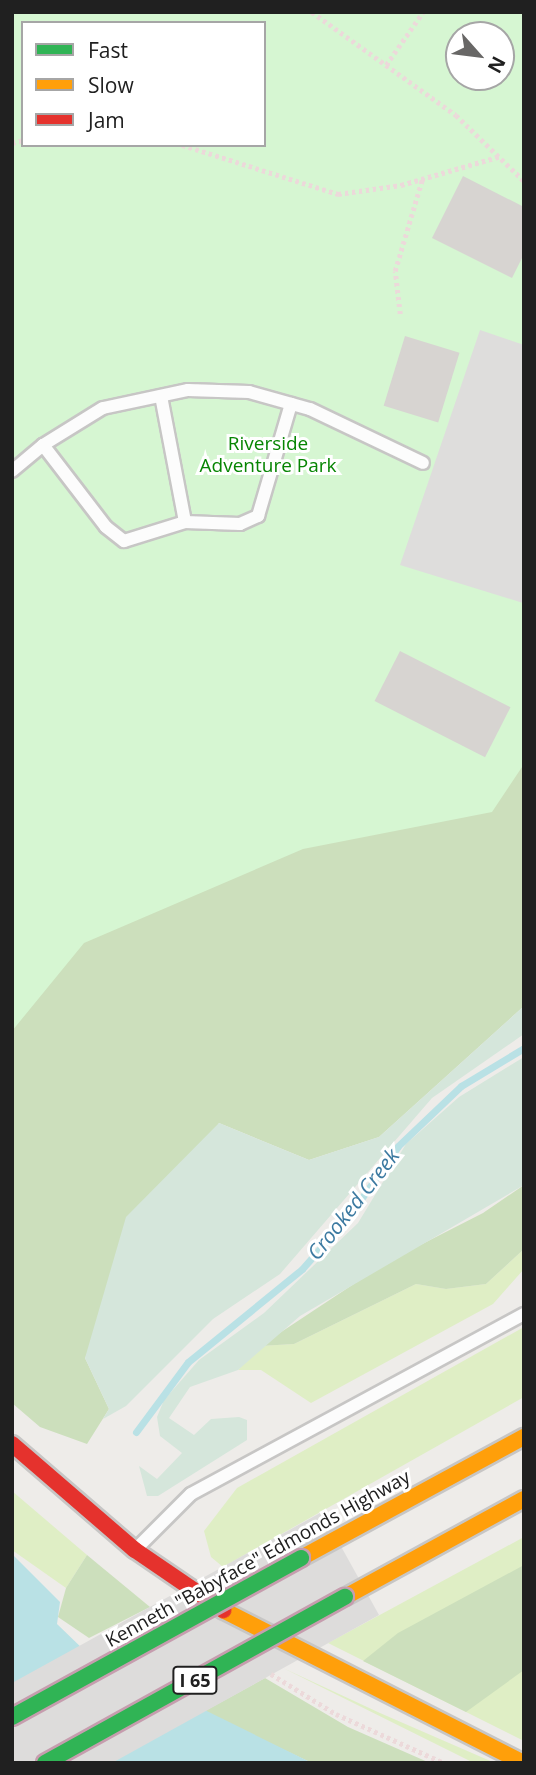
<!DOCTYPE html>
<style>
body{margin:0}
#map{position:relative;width:536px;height:1775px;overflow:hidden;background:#eeece9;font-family:"Open Sans",sans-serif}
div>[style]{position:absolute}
.grass>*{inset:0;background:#dfeec5}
.forest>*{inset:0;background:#ccdfbc}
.wetland>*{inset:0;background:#d5e6db}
.park>*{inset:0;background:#d6f6d2}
.parking>*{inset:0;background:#dedddc}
.water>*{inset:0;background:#b9e1e5}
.pier>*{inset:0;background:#dddcdb}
.stream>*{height:7px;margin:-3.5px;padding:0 3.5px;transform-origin:3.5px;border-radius:3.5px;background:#b9e1e5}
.building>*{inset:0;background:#d7d4d1;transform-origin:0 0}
.path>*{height:4.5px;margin-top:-2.25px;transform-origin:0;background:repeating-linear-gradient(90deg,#ecd9da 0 3.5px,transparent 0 7px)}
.roads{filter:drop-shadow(2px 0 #c7c6c5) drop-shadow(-2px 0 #c7c6c5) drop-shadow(0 2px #c7c6c5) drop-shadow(0 -2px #c7c6c5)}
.lane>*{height:12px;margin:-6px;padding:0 6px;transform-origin:6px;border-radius:6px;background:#fcfcfc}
.slow>*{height:16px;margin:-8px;padding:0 8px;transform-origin:8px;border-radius:8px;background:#ff9f0a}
.jam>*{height:16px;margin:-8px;padding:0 8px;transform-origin:8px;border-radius:8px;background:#e5322d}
.bridges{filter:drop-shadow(2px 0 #c69dae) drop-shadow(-2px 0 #c69dae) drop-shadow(0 2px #c69dae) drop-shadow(0 -2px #c69dae)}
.fast-bridge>*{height:16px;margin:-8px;padding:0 8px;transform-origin:8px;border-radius:8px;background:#30b455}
span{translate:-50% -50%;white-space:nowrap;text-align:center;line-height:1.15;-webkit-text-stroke:6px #fff;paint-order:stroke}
.shield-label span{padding:2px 5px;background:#fff;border:2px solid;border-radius:5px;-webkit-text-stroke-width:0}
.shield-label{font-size:18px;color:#202020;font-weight:700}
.park-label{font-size:19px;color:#078503}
.street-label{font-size:19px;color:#202020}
.water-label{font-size:21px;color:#3c7aa1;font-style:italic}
.frame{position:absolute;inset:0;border:14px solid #202020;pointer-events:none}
.legend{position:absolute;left:21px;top:21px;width:245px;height:126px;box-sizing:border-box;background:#fff;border:2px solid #a6a6a6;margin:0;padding:9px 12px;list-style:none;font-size:21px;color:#202020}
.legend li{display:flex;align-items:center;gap:14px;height:35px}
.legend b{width:35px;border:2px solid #a6a6a6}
.north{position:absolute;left:445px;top:21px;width:70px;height:70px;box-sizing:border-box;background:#fff;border:2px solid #a6a6a6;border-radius:50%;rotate:118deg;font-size:19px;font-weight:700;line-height:28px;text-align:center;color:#202020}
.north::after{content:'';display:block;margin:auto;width:24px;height:32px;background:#686766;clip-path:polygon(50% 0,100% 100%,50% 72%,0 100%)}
</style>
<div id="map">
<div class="grass">
<div style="clip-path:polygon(524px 1249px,524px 1269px,493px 1304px,311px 1403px,261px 1370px,238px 1370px,260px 1346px,294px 1344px,416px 1284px,446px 1289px,486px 1284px)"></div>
<div style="clip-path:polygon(524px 1327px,524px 1397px,223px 1567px,211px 1557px,204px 1531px,237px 1488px)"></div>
<div style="clip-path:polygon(12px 1491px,87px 1555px,66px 1588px,12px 1550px)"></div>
<div style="clip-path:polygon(524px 1537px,524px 1741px,328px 1643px)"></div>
<div style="clip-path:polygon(283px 1668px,380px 1713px,495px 1763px,474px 1763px)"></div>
</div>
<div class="forest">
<div style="clip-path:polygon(524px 718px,524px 1006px,379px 1137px,309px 1160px,219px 1123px,85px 1358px,109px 1409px,87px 1444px,40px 1427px,12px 1403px,12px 850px)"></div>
<div style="clip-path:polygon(524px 1185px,524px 1249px,486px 1284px,446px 1289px,416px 1284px,294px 1344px,260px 1346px,387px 1262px,483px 1213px)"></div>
<div style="clip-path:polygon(87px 1555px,150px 1607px,89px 1638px,58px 1617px,66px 1588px)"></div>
<div style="clip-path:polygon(524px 1565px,524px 1670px,466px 1712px,363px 1661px,398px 1633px)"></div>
<div style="clip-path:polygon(265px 1678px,348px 1727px,430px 1763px,312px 1763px,203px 1712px)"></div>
</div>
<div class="wetland">
<div style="clip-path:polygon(524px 1006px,524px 1034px,432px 1098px,280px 1274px,213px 1319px,126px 1406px,103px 1419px,109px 1409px,85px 1358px,126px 1217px,219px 1123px,309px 1160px,379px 1137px)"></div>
<div style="clip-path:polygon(524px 1057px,524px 1185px,300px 1316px,238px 1370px,190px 1387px,169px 1418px,194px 1435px,211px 1419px,239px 1417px,247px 1420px,247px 1440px,158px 1496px,147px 1496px,139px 1466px,157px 1479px,182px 1453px,160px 1436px,157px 1417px,164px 1400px,199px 1360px,264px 1313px,358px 1223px,406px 1144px,459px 1097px)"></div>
</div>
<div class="park">
<div style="clip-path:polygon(evenodd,12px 12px,524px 12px,524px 764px,492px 812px,303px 849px,84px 943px,12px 1031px,12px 12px,23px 23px,264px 23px,264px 145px,23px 145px,23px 23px,12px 12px,459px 35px,501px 35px,501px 77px,459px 77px,459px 35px)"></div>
</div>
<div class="parking">
<div style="clip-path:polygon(480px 330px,524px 345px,523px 603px,400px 565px)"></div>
</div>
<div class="water">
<div style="clip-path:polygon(12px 1554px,60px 1602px,57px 1624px,85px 1651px,312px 1763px,12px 1763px)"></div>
</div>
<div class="pier">
<div style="clip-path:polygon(322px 1512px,379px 1615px,112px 1763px,12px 1763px,12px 1683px)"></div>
</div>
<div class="stream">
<div style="left:136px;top:1432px;width:87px;rotate:-53.4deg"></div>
<div style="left:188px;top:1362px;width:147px;rotate:-39.2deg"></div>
<div style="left:302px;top:1269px;width:76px;rotate:-48.7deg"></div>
<div style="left:352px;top:1212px;width:80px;rotate:-55.1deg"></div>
<div style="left:398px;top:1146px;width:87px;rotate:-43.6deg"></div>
<div style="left:461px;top:1086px;width:74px;rotate:-31.1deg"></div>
</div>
<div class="building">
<div style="clip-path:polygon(463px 176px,524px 207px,524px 254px,512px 278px,432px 238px)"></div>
<div style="left:405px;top:336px;width:57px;height:73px;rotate:17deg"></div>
<div style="left:400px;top:651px;width:124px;height:56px;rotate:27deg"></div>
</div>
<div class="path">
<div style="left:312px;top:12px;width:177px;rotate:35.6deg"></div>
<div style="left:456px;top:115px;width:95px;rotate:44.1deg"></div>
<div style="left:386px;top:65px;width:65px;rotate:-55.1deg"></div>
<div style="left:12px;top:143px;width:11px;rotate:-15deg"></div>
<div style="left:182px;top:145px;width:164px;rotate:17.4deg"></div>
<div style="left:338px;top:194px;width:64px;rotate:-8.1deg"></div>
<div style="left:401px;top:185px;width:104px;rotate:-16.2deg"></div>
<div style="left:400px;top:314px;width:43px;rotate:-96.6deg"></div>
<div style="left:395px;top:271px;width:95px;rotate:-73.5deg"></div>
<div style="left:271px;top:1674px;width:76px;rotate:31.6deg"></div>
<div style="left:336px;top:1714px;width:119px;rotate:24.4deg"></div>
</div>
<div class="roads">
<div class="lane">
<div style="left:161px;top:396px;width:128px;rotate:79.2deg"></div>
<div style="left:43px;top:445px;width:103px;rotate:52.5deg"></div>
<div style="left:106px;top:527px;width:23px;rotate:38deg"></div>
<div style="left:124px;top:541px;width:64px;rotate:-17.3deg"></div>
<div style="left:185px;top:522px;width:55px;rotate:2.1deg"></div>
<div style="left:240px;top:524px;width:20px;rotate:-24deg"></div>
<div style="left:258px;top:516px;width:117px;rotate:-73.6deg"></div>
<div style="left:12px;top:471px;width:40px;rotate:-40deg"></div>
<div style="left:43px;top:445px;width:70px;rotate:-31.7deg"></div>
<div style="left:103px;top:408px;width:87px;rotate:-12deg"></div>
<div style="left:188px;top:390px;width:61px;rotate:1.9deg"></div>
<div style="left:249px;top:392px;width:63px;rotate:15.6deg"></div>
<div style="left:310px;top:409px;width:125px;rotate:25.5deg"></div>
<div style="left:137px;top:1548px;width:76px;rotate:-45deg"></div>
<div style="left:191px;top:1494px;width:379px;rotate:-28.4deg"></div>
</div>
<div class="slow">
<div style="left:301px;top:1558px;width:254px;rotate:-28.5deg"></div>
<div style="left:345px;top:1597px;width:204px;rotate:-28.7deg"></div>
<div style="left:223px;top:1610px;width:337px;rotate:27deg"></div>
</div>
<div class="jam">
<div style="left:12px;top:1444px;width:162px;rotate:40.8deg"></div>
<div style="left:135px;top:1550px;width:107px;rotate:34.3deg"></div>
</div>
</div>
<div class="bridges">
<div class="fast-bridge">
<div style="left:12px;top:1717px;width:330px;rotate:-28.8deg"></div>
<div style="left:45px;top:1763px;width:343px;rotate:-29deg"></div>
</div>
</div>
<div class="shield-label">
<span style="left:195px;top:1680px">I 65</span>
</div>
<div class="park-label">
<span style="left:268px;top:455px">Riverside<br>Adventure Park</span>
</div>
<div class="street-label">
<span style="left:258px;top:1559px;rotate:-29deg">Kenneth "Babyface" Edmonds Highway</span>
</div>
<div class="water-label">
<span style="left:353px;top:1204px;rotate:-52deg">Crooked Creek</span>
</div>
<div class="frame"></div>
<ul class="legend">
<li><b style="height:9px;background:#30b455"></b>Fast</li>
<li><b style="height:9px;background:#ff9f0a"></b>Slow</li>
<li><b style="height:9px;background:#e5322d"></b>Jam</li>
</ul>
<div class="north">N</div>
</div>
